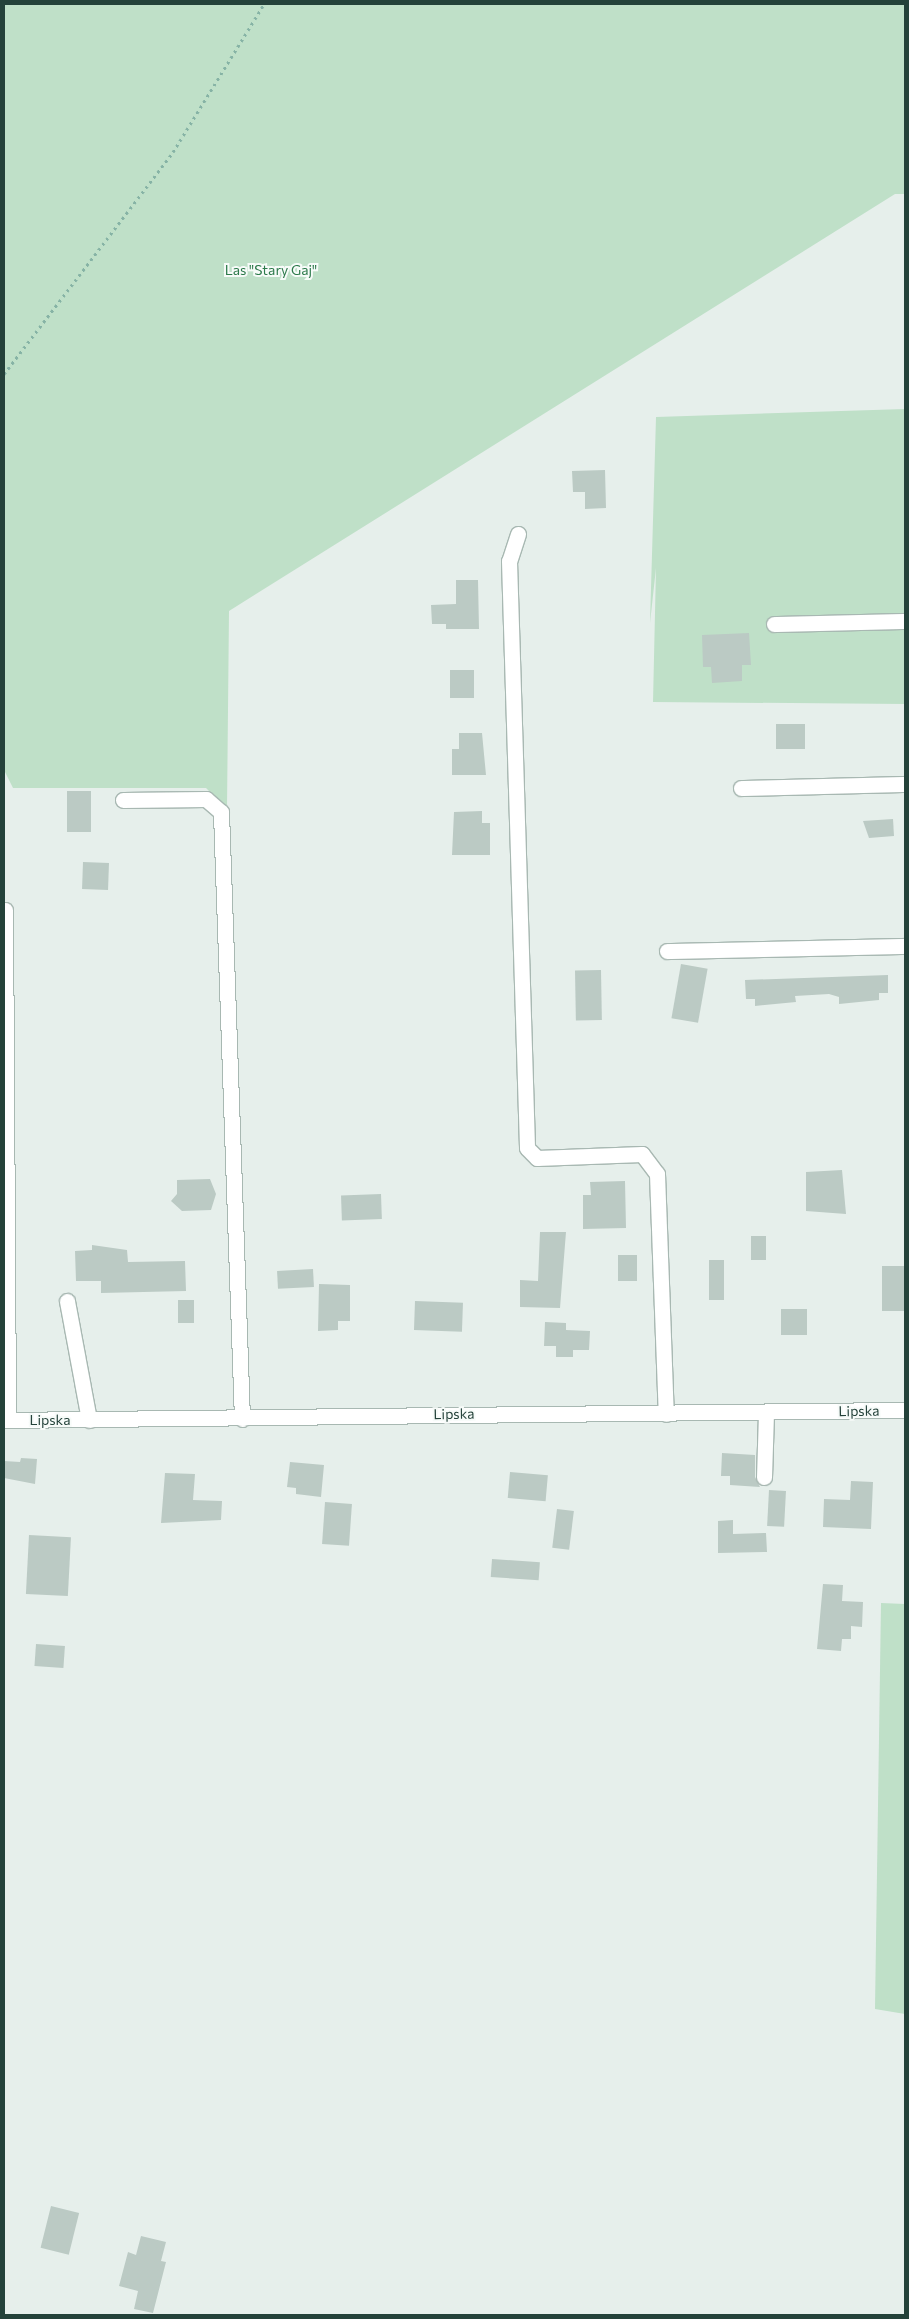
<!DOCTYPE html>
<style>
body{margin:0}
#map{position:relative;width:909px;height:2319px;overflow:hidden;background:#e6efeb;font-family:Commissioner,sans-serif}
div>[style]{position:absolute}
.green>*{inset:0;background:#bfe0c8}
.building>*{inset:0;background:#bbcac4;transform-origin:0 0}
.path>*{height:3px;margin-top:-1.5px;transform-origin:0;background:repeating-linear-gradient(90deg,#86b3a5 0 2.5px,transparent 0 6.5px)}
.roads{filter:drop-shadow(1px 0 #a8b8b2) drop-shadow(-1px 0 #a8b8b2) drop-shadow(0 1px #a8b8b2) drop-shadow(0 -1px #a8b8b2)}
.minor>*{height:15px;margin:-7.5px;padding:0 7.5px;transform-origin:7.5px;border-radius:7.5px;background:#fff}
span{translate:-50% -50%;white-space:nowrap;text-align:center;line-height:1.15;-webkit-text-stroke:4px #f7fbf9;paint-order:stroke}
.park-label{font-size:14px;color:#2d7a4b}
.street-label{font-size:14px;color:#24423a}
.frame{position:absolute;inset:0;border:5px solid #24423a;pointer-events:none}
</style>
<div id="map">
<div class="green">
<div style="clip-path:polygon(4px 4px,905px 4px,905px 194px,895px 194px,229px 611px,227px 809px,206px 788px,13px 788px,4px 770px)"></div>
<div style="clip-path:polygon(905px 409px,905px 704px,653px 702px,656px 568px,650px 623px,656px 417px)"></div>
<div style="clip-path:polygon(881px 1603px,905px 1604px,905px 2014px,875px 2009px)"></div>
</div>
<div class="building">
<div style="clip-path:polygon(605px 470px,606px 508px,585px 509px,585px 492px,573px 492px,572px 471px)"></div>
<div style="clip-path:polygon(456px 580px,478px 580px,479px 629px,446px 629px,446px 624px,432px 624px,431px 605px,456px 604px)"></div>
<div style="clip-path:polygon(749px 633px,751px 665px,742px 665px,742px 681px,712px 683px,711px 667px,703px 667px,702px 635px)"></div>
<div style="left:450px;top:670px;width:24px;height:28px"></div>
<div style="left:805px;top:724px;width:25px;height:29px;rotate:90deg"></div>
<div style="clip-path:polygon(459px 733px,482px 733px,486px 775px,452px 775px,452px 749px,459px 749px)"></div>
<div style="left:67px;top:791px;width:24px;height:41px"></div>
<div style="clip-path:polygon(482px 811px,482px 823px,490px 823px,490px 855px,452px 855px,454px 812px)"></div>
<div style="clip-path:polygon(893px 819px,894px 836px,869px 838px,863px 821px)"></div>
<div style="left:83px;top:862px;width:26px;height:27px;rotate:2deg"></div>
<div style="left:681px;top:964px;width:27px;height:55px;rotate:10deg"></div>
<div style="left:601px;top:970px;width:50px;height:26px;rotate:89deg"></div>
<div style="clip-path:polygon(888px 975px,888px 993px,879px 993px,879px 1000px,839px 1004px,839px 997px,829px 994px,795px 996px,796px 1002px,755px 1006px,755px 999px,746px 999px,745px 980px)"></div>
<div style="clip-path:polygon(842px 1170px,846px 1214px,806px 1211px,806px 1172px)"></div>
<div style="clip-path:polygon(210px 1179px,216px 1194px,211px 1210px,182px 1211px,171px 1201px,177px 1194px,177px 1180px)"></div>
<div style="clip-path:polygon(625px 1181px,626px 1228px,583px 1229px,583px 1195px,591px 1195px,590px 1182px)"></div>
<div style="left:381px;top:1194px;width:25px;height:40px;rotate:88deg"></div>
<div style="clip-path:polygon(540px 1232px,566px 1232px,560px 1308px,520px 1307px,520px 1280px,538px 1281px)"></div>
<div style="left:751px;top:1236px;width:15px;height:24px"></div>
<div style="clip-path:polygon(92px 1245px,127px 1250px,128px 1262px,185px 1261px,186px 1291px,101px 1293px,101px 1281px,76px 1281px,75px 1251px,92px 1250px)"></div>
<div style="left:618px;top:1255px;width:19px;height:26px"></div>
<div style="left:709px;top:1260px;width:15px;height:40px"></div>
<div style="left:905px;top:1266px;width:45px;height:23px;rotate:90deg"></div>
<div style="left:313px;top:1269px;width:18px;height:36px;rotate:87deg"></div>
<div style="clip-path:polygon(319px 1284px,350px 1285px,350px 1321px,338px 1321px,338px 1330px,318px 1331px)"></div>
<div style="left:178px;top:1300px;width:16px;height:23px"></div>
<div style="left:415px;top:1301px;width:48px;height:29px;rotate:2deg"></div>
<div style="left:781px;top:1309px;width:26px;height:26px"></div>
<div style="clip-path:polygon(545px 1322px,566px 1323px,566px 1330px,590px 1331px,589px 1350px,573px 1350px,573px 1357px,556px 1357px,556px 1346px,544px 1346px)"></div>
<div style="clip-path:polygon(722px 1453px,755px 1455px,755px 1477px,760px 1487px,730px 1485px,730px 1476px,721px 1476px)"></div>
<div style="clip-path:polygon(21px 1458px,37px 1459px,35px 1484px,4px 1478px,4px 1461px,20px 1462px)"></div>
<div style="clip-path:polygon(290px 1462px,324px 1465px,321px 1497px,296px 1494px,296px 1488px,287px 1487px)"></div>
<div style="left:510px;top:1472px;width:38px;height:26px;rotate:5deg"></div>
<div style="clip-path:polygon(165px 1473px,195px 1474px,193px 1500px,222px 1501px,221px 1520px,161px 1523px)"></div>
<div style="clip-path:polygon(851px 1481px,873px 1482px,871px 1529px,823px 1527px,824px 1499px,850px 1500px)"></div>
<div style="left:769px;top:1490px;width:17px;height:36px;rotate:3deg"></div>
<div style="left:325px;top:1502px;width:27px;height:42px;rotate:4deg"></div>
<div style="left:557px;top:1509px;width:17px;height:39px;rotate:7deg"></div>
<div style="clip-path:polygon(733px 1520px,733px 1534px,766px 1533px,767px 1552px,718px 1553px,718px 1521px)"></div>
<div style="left:29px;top:1535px;width:42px;height:59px;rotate:3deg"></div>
<div style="left:492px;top:1559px;width:48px;height:18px;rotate:4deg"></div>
<div style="clip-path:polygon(823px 1584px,843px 1585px,842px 1601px,863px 1602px,862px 1627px,851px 1626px,851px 1639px,842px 1639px,841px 1651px,817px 1649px)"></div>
<div style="left:36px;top:1644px;width:29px;height:22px;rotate:4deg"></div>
<div style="left:51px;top:2206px;width:29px;height:43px;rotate:14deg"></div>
<div style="clip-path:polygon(141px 2236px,166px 2242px,161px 2261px,166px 2262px,153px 2313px,134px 2309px,138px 2291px,119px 2286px,128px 2252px,136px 2255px)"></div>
</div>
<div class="path">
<div style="left:4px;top:374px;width:279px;rotate:-52.7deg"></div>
<div style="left:173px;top:152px;width:174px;rotate:-58.4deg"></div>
</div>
<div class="roads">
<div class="minor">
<div style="left:518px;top:534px;width:28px;rotate:108deg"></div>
<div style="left:509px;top:561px;width:587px;rotate:88.24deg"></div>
<div style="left:527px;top:1148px;width:14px;rotate:45deg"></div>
<div style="left:537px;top:1158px;width:105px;rotate:-2.2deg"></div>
<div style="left:642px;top:1154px;width:25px;rotate:53deg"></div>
<div style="left:657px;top:1174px;width:240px;rotate:87.9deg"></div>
<div style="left:774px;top:624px;width:131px;rotate:-1.3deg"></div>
<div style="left:741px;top:788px;width:164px;rotate:-1.4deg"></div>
<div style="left:123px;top:800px;width:83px;rotate:-0.7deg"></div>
<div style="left:206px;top:799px;width:20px;rotate:41deg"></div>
<div style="left:221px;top:812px;width:607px;rotate:88.02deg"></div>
<div style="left:5px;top:910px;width:510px;rotate:89.66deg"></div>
<div style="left:667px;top:951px;width:238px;rotate:-1.2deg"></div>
<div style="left:67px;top:1301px;width:121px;rotate:79.5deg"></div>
<div style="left:4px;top:1420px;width:901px;rotate:-0.64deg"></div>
<div style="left:764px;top:1477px;width:64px;rotate:-88.2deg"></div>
</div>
</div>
<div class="park-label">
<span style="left:271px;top:270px">Las "Stary Gaj"</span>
</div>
<div class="street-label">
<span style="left:859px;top:1411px;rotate:-1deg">Lipska</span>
<span style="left:454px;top:1414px;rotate:-1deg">Lipska</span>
<span style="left:50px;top:1420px">Lipska</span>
</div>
<div class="frame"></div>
</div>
